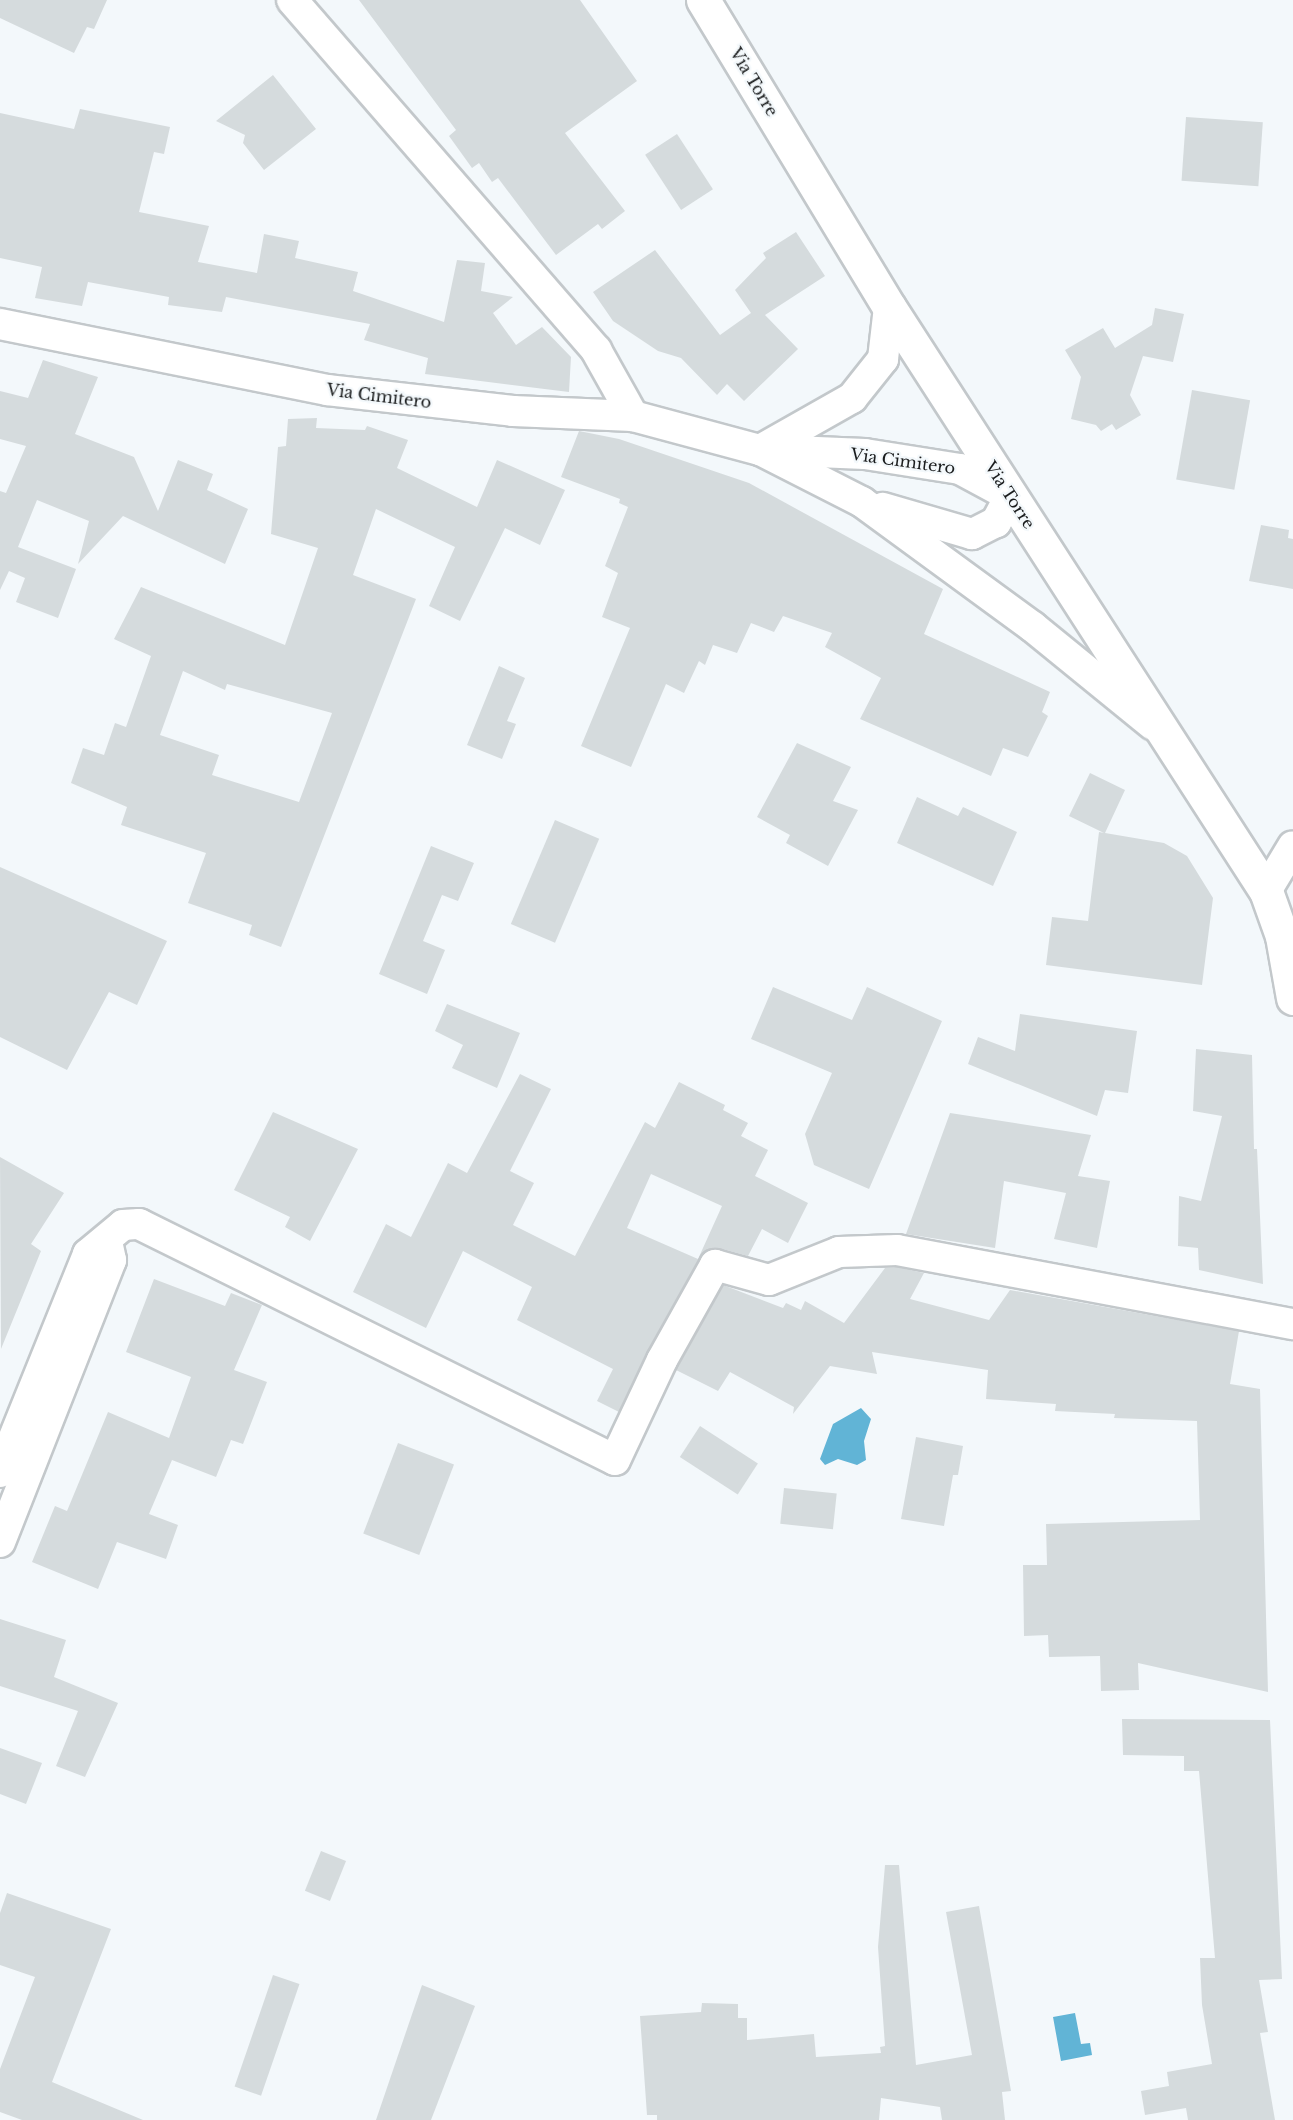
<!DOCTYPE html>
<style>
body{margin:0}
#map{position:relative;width:1293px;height:2120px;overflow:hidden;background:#f3f8fb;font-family:"Libre Baskerville",serif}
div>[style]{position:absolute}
.water>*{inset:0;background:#61b4d6}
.building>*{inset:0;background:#d5dbdd;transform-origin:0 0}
.roads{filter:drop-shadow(2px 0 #c3c8cb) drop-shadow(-2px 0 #c3c8cb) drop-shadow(0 2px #c3c8cb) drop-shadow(0 -2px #c3c8cb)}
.street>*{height:30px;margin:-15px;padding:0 15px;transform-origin:15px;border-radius:15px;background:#fff}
.secondary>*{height:33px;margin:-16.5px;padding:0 16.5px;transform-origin:16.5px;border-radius:16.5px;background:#fff}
span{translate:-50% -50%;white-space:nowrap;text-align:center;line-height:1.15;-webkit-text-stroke:4.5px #f3f8fb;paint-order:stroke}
.street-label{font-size:16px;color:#1a1c1d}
</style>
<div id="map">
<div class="water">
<div style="clip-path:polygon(861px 1408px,871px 1419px,864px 1441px,866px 1460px,857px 1465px,838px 1459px,825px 1465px,820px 1459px,833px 1424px)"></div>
<div style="clip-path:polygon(1075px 2013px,1081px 2044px,1090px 2043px,1092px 2055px,1061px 2061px,1053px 2017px)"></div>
</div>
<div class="building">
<div style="clip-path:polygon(0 0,107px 0,94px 29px,87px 27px,74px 53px,0 18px)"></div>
<div style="clip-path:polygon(359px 0,580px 0,637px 81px,565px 133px,625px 211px,602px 229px,598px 224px,556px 255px,498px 178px,492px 182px,479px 163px,472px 168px,449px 136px,456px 130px)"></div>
<div style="clip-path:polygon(273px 75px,316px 129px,264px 170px,243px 143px,245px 135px,216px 121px)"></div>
<div style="clip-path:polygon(80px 109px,170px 127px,164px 154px,154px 152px,139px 212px,209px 226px,198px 262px,257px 273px,264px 234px,299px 241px,295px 258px,358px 272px,353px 291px,444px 322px,457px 260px,485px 263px,481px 291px,513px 297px,493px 313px,516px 345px,542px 327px,571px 357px,569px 392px,425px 374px,428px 358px,364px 340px,370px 324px,226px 297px,222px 312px,168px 305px,169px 297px,88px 282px,82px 306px,35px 298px,42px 267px,0 258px,0 113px,74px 129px)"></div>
<div style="left:1186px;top:117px;width:77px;height:64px;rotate:4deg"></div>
<div style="left:677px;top:134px;width:66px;height:38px;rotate:57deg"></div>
<div style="clip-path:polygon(796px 232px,825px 276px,765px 315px,798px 349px,744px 401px,727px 384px,717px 395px,681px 358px,658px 351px,613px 321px,593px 292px,655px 250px,720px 335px,751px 313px,735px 290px,766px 258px,763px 253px)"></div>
<div style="clip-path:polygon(1155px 308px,1184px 314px,1173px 362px,1143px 356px,1130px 395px,1141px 415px,1116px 430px,1112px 424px,1101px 431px,1096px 425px,1071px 419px,1081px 377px,1065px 350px,1103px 328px,1115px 348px,1152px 325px)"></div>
<div style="clip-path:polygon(43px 360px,98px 377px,75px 434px,134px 457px,158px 511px,178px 460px,213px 474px,207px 490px,248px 509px,225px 564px,123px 516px,78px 564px,89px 521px,37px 500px,18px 547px,76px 569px,58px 618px,16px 602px,25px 578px,9px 571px,0 590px,0 491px,6px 493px,26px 446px,0 439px,0 391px,28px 398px)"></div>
<div style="left:1192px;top:390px;width:59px;height:91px;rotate:10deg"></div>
<div style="clip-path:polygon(evenodd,317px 418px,316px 428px,365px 430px,367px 426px,408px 440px,397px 468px,477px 507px,497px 460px,565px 490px,540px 545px,505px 528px,460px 621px,429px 606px,455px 547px,376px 509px,353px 575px,416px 599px,281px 947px,249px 935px,252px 925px,188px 903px,206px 853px,121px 825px,127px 807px,71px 783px,83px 748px,104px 755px,115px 723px,126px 727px,151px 656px,114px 639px,141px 587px,285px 645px,318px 548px,271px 534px,278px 447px,286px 446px,288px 419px,317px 418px,183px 671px,225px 690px,227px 684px,332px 713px,299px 802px,212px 775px,219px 755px,160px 735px,183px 671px)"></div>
<div style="clip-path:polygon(579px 431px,619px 439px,749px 483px,943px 589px,924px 634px,1050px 692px,1042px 712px,1048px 716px,1028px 757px,1003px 748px,991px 776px,860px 719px,881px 678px,825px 647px,832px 633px,783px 616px,774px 632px,751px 623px,737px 653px,713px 645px,705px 665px,699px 661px,684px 693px,666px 684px,631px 767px,581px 746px,630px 628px,602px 617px,618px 573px,605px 566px,628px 507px,619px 503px,620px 499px,561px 477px)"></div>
<div style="clip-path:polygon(1261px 525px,1289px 530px,1288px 538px,1293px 539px,1293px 589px,1249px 581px)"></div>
<div style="clip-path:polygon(499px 666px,525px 678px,507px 721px,516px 724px,502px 759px,467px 745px)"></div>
<div style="clip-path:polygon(797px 743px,851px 767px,833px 801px,858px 810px,828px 866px,786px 843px,790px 835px,757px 817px)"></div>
<div style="clip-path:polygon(1090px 773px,1125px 790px,1105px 833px,1164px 843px,1187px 856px,1213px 898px,1202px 985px,1046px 965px,1052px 917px,1088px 921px,1099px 832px,1104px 833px,1069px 816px)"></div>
<div style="clip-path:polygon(917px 797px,958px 816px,963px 807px,1017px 832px,993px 886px,897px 843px)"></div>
<div style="left:555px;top:820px;width:48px;height:113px;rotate:23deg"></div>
<div style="clip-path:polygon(431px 846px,474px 863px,458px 901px,442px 895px,423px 941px,445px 950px,427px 994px,379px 974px)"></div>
<div style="clip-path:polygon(0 867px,167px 941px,137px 1005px,109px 992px,67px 1070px,0 1037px)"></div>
<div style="clip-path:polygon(773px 987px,852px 1020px,867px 987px,942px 1021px,869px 1189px,814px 1165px,805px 1134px,832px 1073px,751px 1039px)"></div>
<div style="clip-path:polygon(447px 1004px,520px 1033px,497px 1088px,452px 1068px,463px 1045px,435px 1031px)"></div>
<div style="clip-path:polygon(1020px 1014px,1137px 1031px,1128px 1093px,1105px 1090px,1097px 1116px,968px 1064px,978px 1037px,1015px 1051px)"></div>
<div style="clip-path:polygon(1196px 1049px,1252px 1055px,1254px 1149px,1257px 1149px,1263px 1284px,1199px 1270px,1198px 1248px,1178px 1246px,1179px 1196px,1201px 1201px,1222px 1116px,1193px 1111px)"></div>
<div style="clip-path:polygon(evenodd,520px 1074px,551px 1089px,510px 1171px,534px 1183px,513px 1225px,575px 1256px,645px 1122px,655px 1128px,679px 1082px,725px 1105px,723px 1110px,748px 1123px,741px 1136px,768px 1150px,755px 1176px,808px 1203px,788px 1243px,762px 1229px,748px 1256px,719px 1248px,705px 1251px,647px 1352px,619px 1412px,597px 1401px,613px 1369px,517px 1320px,532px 1287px,463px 1251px,426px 1328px,353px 1292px,386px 1224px,411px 1237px,448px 1163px,467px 1173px,520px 1074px,651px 1174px,722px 1206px,698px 1259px,627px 1228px,651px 1174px)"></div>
<div style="clip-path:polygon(273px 1112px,358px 1149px,310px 1241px,285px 1227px,290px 1217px,234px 1190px)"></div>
<div style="clip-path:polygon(950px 1113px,1091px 1135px,1078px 1176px,1110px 1181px,1097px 1248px,1054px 1239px,1066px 1193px,1004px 1181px,995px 1248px,906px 1234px)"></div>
<div style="clip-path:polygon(0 1157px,64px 1193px,31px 1244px,41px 1251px,1px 1349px)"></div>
<div style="clip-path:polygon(896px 1267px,924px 1273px,910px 1299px,989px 1320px,1010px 1290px,1239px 1331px,1230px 1384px,1260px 1389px,1268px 1692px,1138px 1663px,1139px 1690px,1101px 1691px,1100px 1656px,1049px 1657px,1048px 1635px,1024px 1636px,1023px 1565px,1047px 1565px,1046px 1524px,1200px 1520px,1197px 1421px,1114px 1418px,1115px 1414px,1055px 1411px,1056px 1404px,986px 1399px,988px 1370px,872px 1352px,877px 1374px,830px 1366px,793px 1414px,794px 1407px,730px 1372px,718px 1391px,676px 1370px,723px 1285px,783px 1308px,786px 1303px,801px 1310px,805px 1301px,844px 1323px,885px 1268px)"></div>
<div style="clip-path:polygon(154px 1279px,225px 1306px,231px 1293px,262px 1305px,234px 1370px,267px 1382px,243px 1444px,231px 1440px,216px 1477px,172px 1460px,149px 1514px,178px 1525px,166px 1559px,117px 1542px,98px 1589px,32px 1562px,55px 1506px,67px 1511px,108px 1412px,169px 1438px,191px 1377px,126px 1352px)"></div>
<div style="left:700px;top:1426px;width:69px;height:37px;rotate:33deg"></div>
<div style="clip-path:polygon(916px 1437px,963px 1446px,958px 1475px,953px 1475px,944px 1526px,901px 1519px)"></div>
<div style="left:398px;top:1443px;width:60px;height:97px;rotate:21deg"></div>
<div style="left:784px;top:1488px;width:53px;height:36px;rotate:6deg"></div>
<div style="clip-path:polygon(0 1619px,66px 1640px,54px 1677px,118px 1703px,85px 1777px,56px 1766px,78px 1711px,0 1686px)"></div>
<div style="clip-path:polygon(1122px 1719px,1270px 1720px,1282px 1979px,1259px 1980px,1268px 2032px,1260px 2033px,1275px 2120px,1188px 2120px,1186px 2108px,1145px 2115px,1141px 2091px,1169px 2086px,1167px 2072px,1212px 2064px,1202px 2005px,1200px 1958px,1215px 1958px,1199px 1771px,1184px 1771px,1184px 1756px,1123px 1755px)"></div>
<div style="clip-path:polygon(0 1748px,42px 1763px,26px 1804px,0 1794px)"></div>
<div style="left:321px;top:1851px;width:27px;height:43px;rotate:22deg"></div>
<div style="clip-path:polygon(885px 1865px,899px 1865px,916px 2065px,972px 2055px,946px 1912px,979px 1906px,1011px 2091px,1002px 2092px,1005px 2120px,942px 2120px,940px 2107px,881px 2098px,879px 2120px,657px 2120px,657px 2115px,647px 2115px,640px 2016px,701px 2012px,702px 2003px,738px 2004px,738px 2018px,747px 2018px,747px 2040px,814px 2034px,816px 2057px,881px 2053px,880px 2047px,885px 2046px,878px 1947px)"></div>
<div style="clip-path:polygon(7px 1893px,111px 1929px,52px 2082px,143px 2120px,22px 2120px,0 2112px,0 2069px,35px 1977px,0 1965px,0 1913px)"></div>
<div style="left:273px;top:1975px;width:28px;height:118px;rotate:19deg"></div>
<div style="clip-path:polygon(422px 1985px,475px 2006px,431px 2120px,376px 2120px)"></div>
</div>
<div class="roads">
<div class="street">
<div style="left:292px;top:0;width:464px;rotate:49deg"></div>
<div style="left:596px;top:350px;width:76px;rotate:60.7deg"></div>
<div style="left:0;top:324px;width:334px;rotate:11.4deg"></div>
<div style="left:327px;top:390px;width:187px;rotate:6.4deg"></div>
<div style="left:513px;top:411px;width:120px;rotate:2.4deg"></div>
<div style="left:633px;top:416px;width:131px;rotate:15deg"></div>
<div style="left:760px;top:450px;width:114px;rotate:27deg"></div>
<div style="left:862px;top:502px;width:212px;rotate:36.2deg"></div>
<div style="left:1033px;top:627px;width:155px;rotate:39.2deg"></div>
<div style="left:760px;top:450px;width:106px;rotate:-29.5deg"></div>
<div style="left:852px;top:398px;width:50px;rotate:-51.5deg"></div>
<div style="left:883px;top:359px;width:52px;rotate:-83.4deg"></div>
<div style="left:769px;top:450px;width:96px;rotate:2.4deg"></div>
<div style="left:865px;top:454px;width:96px;rotate:9deg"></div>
<div style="left:960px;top:469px;width:57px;rotate:28.4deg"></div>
<div style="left:1010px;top:496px;width:30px;rotate:118deg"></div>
<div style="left:996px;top:522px;width:27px;rotate:153deg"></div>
<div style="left:972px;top:534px;width:93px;rotate:-163.7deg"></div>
<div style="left:1266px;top:891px;width:52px;rotate:-59deg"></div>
<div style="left:0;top:1472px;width:235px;rotate:-68deg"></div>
<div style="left:88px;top:1254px;width:45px;rotate:-39.6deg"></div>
<div style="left:123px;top:1225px;width:16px;rotate:-4deg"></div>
<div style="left:139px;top:1224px;width:531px;rotate:26.37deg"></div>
<div style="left:615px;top:1460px;width:110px;rotate:-64.8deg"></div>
<div style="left:662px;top:1360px;width:109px;rotate:-60.8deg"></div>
<div style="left:715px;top:1265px;width:56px;rotate:15.5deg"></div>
<div style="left:769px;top:1280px;width:75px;rotate:-21.8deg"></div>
<div style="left:839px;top:1252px;width:58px;rotate:-2deg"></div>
<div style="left:897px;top:1250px;width:403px;rotate:10.6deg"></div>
<div style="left:0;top:1542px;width:303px;rotate:-68.5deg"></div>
<div style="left:111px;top:1260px;width:19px;rotate:-102deg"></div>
</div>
<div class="secondary">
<div style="left:703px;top:0;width:359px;rotate:58.8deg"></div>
<div style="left:889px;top:307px;width:695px;rotate:57.16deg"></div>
<div style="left:1266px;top:891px;width:48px;rotate:70.4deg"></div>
<div style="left:1282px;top:936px;width:63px;rotate:79.9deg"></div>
</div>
</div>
<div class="street-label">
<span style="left:754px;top:82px;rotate:59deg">Via Torre</span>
<span style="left:379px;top:396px;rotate:7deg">Via Cimitero</span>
<span style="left:903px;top:461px;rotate:8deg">Via Cimitero</span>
<span style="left:1010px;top:495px;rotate:57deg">Via Torre</span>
</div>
</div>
